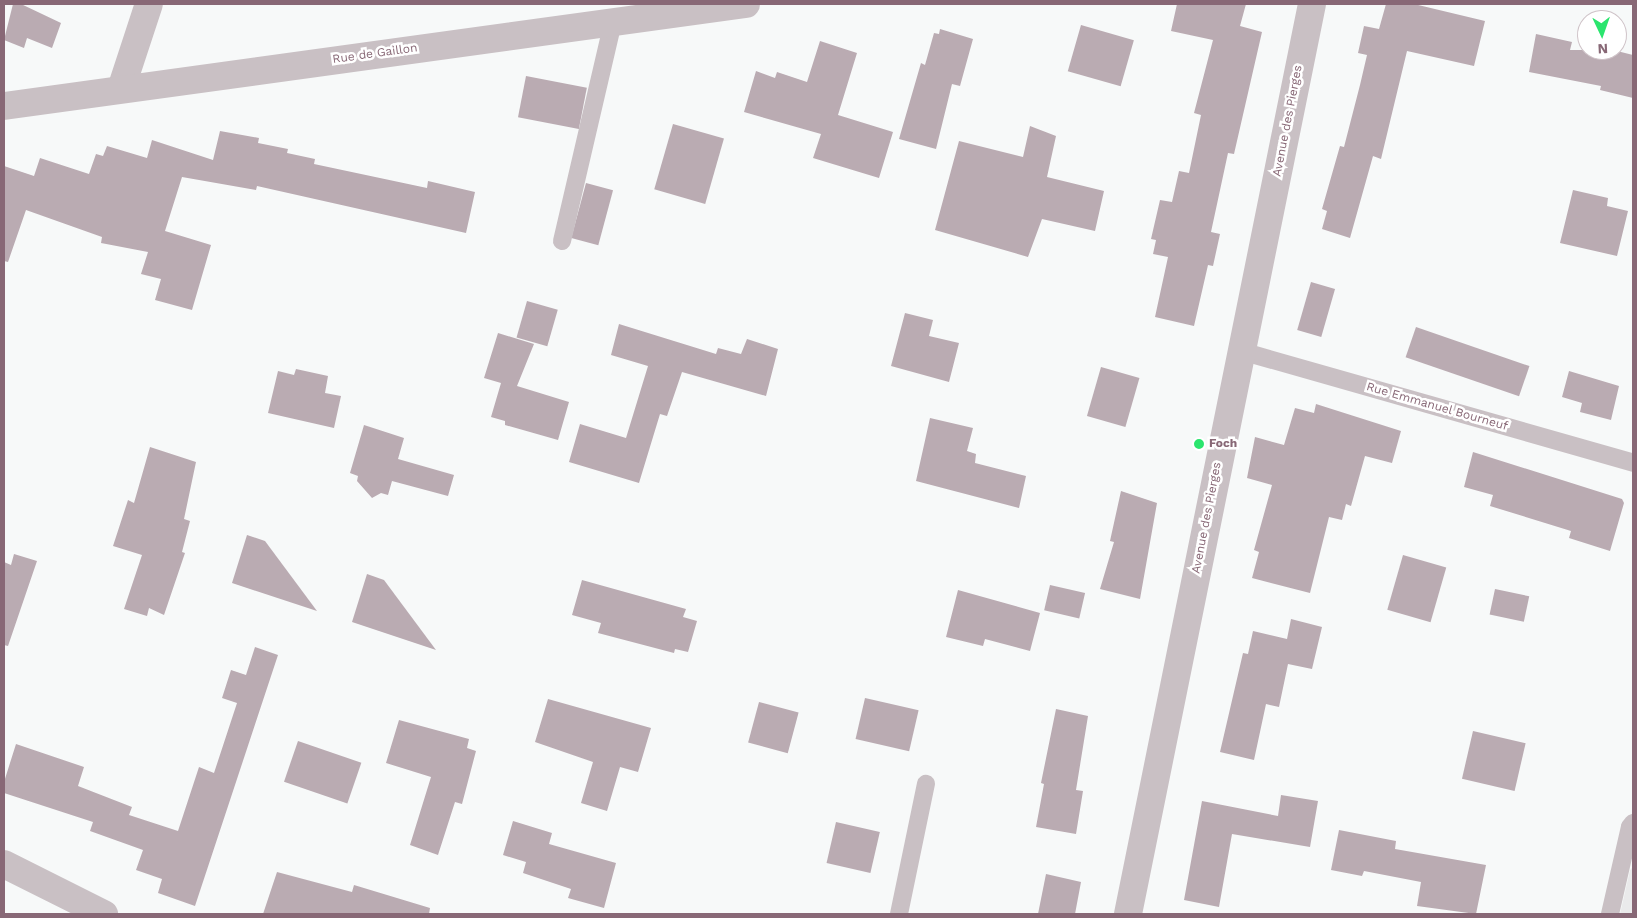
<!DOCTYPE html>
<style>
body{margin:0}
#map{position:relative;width:1637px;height:918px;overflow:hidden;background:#f7f9f9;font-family:"Work Sans",sans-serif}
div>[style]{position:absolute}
.built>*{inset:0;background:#eaeaeb}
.building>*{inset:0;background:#baabb2;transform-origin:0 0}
.service>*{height:18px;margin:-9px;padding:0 9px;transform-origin:9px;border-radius:9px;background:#c9c0c4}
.minor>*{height:28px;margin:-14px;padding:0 14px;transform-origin:14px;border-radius:14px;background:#c9c0c4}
.dots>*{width:14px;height:14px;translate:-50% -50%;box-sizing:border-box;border:2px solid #fff;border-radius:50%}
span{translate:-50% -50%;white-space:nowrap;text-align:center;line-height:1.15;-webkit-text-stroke:5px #fff;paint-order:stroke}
.street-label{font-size:12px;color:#886876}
.poi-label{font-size:12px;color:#886876;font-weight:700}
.left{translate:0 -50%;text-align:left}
.frame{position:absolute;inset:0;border:5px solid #886876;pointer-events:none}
.north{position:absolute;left:1577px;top:10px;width:50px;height:50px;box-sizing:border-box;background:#fff;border:1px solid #cfc3c8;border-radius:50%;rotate:177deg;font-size:14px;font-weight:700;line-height:20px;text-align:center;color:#886876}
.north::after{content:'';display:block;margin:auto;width:18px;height:22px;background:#2be56e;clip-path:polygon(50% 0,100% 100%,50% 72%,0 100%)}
</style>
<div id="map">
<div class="built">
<div style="clip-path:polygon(1633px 867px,1633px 914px,1620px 914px,1630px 870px)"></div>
</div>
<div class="building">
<div style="clip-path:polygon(13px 4px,21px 4px,61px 23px,52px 48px,27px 38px,24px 48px,4px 40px)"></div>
<div style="clip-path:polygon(1177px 4px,1246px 4px,1240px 26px,1262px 32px,1234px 154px,1228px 153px,1211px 232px,1220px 234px,1213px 266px,1208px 265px,1194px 326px,1155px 317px,1168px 257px,1153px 254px,1156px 240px,1151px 239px,1160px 200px,1172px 202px,1179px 171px,1189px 173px,1201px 115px,1194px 113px,1213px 40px,1171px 31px)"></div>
<div style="clip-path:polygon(1386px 4px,1414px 4px,1485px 21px,1474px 66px,1407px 51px,1381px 159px,1373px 156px,1350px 238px,1322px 229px,1327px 211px,1322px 209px,1340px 146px,1344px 147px,1360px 85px,1367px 55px,1358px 53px,1364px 26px,1379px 29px)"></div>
<div style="left:1081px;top:25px;width:55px;height:48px;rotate:16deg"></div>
<div style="clip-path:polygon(940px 29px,973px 39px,960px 86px,952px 84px,936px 149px,899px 139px,921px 63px,925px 65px,934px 33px,939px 34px)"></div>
<div style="clip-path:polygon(1536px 34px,1572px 42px,1570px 50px,1613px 50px,1633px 55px,1633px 98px,1600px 90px,1601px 86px,1529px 72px)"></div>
<div style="clip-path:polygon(820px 41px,857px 53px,838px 115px,893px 132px,879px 178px,813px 158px,821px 134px,744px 112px,756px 71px,775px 78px,777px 72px,807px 82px)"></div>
<div style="left:526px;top:76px;width:62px;height:42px;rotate:11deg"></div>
<div style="left:673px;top:124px;width:53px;height:68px;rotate:16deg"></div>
<div style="clip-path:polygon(1030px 126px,1056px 136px,1047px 177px,1104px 191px,1095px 231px,1042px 219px,1028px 257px,935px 230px,959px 141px,1023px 157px)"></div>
<div style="clip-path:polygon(220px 131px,259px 138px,258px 143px,288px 149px,287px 153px,315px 159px,314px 164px,427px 188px,428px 181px,475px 192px,466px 233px,257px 186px,256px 190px,182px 177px,165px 231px,211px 245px,192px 310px,155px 300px,161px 279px,141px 274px,148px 252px,101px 243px,102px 237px,26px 210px,8px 262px,4px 261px,4px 166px,34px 176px,40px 158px,89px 174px,96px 154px,103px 156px,107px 146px,147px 158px,152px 140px,213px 160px)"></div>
<div style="left:586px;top:183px;width:28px;height:57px;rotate:15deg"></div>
<div style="clip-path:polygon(1573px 190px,1608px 198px,1607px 206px,1628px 211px,1617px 256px,1560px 243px)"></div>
<div style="left:1311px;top:282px;width:25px;height:50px;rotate:16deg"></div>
<div style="left:527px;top:301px;width:32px;height:38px;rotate:16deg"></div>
<div style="clip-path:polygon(905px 313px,933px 320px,929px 336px,959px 343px,949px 382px,891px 366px)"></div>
<div style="clip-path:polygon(619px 324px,716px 354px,718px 348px,741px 354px,747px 339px,778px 349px,766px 396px,682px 372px,667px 416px,660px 414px,639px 483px,569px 462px,580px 424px,626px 438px,648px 366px,611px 355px)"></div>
<div style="left:1416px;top:327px;width:120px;height:32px;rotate:19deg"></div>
<div style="clip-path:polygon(498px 333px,534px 344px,517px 386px,569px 402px,558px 440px,505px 425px,505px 421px,491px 417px,501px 383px,484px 378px)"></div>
<div style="left:1101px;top:367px;width:40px;height:51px;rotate:16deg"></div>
<div style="clip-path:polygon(296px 369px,328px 376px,325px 393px,341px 396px,334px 428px,268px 413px,278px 371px,294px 375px)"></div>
<div style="clip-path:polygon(1569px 371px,1619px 386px,1611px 420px,1580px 412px,1582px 403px,1562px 397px)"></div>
<div style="clip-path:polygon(1316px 404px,1401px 431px,1392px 463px,1365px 456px,1351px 506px,1346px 504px,1342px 520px,1329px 517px,1310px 593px,1252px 578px,1259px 552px,1254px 550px,1272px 485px,1247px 478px,1255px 437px,1284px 445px,1295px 408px,1314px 413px)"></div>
<div style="clip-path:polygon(930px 418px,973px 428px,967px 451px,976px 454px,975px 463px,1026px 476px,1019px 508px,916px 481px)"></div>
<div style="clip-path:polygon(364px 425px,404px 438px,398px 459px,454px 475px,448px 496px,392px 481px,388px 495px,381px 493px,372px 498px,357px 481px,358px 476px,350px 473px)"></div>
<div style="clip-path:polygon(150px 447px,196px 462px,184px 519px,190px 521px,182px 552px,185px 553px,164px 615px,149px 608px,147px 616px,124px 609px,142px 555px,113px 546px,128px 500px,134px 503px)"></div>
<div style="clip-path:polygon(1473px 452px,1622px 499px,1624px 503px,1610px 551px,1569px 538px,1571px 531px,1490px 506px,1493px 495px,1464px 487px)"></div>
<div style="clip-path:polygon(1121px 491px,1157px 503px,1140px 599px,1100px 589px,1114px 542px,1110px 541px)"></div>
<div style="clip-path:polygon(247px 535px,265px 541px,317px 611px,232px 583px)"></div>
<div style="clip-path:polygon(14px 554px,37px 561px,8px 646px,4px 645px,4px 562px,11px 565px)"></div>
<div style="left:1403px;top:555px;width:45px;height:57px;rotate:16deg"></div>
<div style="clip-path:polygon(367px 574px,384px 580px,436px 650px,352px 622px)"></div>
<div style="clip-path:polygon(582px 580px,686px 609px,683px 617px,697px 621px,688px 652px,675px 649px,674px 653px,598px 633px,601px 623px,572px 615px)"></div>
<div style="left:1050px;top:585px;width:36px;height:26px;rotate:13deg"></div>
<div style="left:1495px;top:589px;width:35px;height:26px;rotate:12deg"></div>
<div style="clip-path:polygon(958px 590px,1040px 613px,1030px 651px,985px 639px,983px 646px,946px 637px)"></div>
<div style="clip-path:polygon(1291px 619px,1322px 627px,1312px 669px,1288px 664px,1279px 707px,1266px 704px,1254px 760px,1220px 752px,1243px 653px,1248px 654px,1253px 631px,1287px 639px)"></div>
<div style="clip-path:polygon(255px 647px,278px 655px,195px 906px,158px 893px,162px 879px,136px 870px,143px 850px,90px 831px,93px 822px,4px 793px,4px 782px,16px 744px,84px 767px,78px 786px,132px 807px,129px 815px,178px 831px,199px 767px,214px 773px,237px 703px,222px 698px,231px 670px,246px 675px)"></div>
<div style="left:865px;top:698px;width:55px;height:42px;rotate:13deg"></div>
<div style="clip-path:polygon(548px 699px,651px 728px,638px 772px,620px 767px,607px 811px,581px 803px,593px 762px,535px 742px)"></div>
<div style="left:759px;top:702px;width:41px;height:42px;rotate:15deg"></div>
<div style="clip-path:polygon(1056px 709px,1088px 716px,1076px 790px,1083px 791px,1076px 834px,1036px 827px,1044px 784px,1041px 783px)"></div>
<div style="clip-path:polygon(399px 720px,469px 739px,467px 748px,476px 751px,462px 804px,455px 802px,438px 855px,410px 845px,431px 777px,386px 763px)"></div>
<div style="left:1473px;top:731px;width:54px;height:49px;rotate:13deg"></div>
<div style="left:298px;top:741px;width:67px;height:43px;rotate:19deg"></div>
<div style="clip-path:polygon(1281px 795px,1318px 801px,1310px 847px,1232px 834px,1219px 907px,1184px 900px,1202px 801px,1278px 816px)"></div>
<div style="clip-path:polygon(513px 821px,552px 833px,549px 844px,616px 863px,604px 908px,568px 898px,571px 889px,523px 873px,526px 862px,503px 855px)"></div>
<div style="left:836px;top:822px;width:45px;height:42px;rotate:13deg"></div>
<div style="clip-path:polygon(1339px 830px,1396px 841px,1395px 849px,1486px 865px,1476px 914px,1417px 906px,1421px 882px,1364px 871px,1362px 876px,1331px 870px)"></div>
<div style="clip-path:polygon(277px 872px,352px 892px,354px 885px,430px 908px,429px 914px,263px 914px)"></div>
<div style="clip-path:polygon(1046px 874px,1081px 882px,1075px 914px,1038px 914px)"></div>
</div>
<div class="service">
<div style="left:562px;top:241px;width:225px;rotate:-76.9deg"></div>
<div style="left:1241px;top:351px;width:408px;rotate:15.9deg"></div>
<div style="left:899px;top:914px;width:133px;rotate:-78.3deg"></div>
<div style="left:1610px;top:914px;width:89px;rotate:-77.1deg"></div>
<div style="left:1630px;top:827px;width:5px;rotate:-53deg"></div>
</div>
<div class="minor">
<div style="left:121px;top:89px;width:89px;rotate:-71.8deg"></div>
<div style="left:4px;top:106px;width:749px;rotate:-7.83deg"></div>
<div style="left:4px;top:864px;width:112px;rotate:26.6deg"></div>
<div style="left:1128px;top:914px;width:928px;rotate:-78.57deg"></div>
</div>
<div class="dots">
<div style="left:1199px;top:444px;background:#2be56e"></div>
</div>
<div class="street-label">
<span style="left:375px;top:54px;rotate:-8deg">Rue de Gaillon</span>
<span style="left:1288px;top:121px;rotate:-79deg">Avenue des Pierges</span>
<span style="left:1437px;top:407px;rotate:16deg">Rue Emmanuel Bourneuf</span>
<span style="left:1207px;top:518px;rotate:-79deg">Avenue des Pierges</span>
</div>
<div class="poi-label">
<span class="left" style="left:1209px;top:444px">Foch</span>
</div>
<div class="frame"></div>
<div class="north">N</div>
</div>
